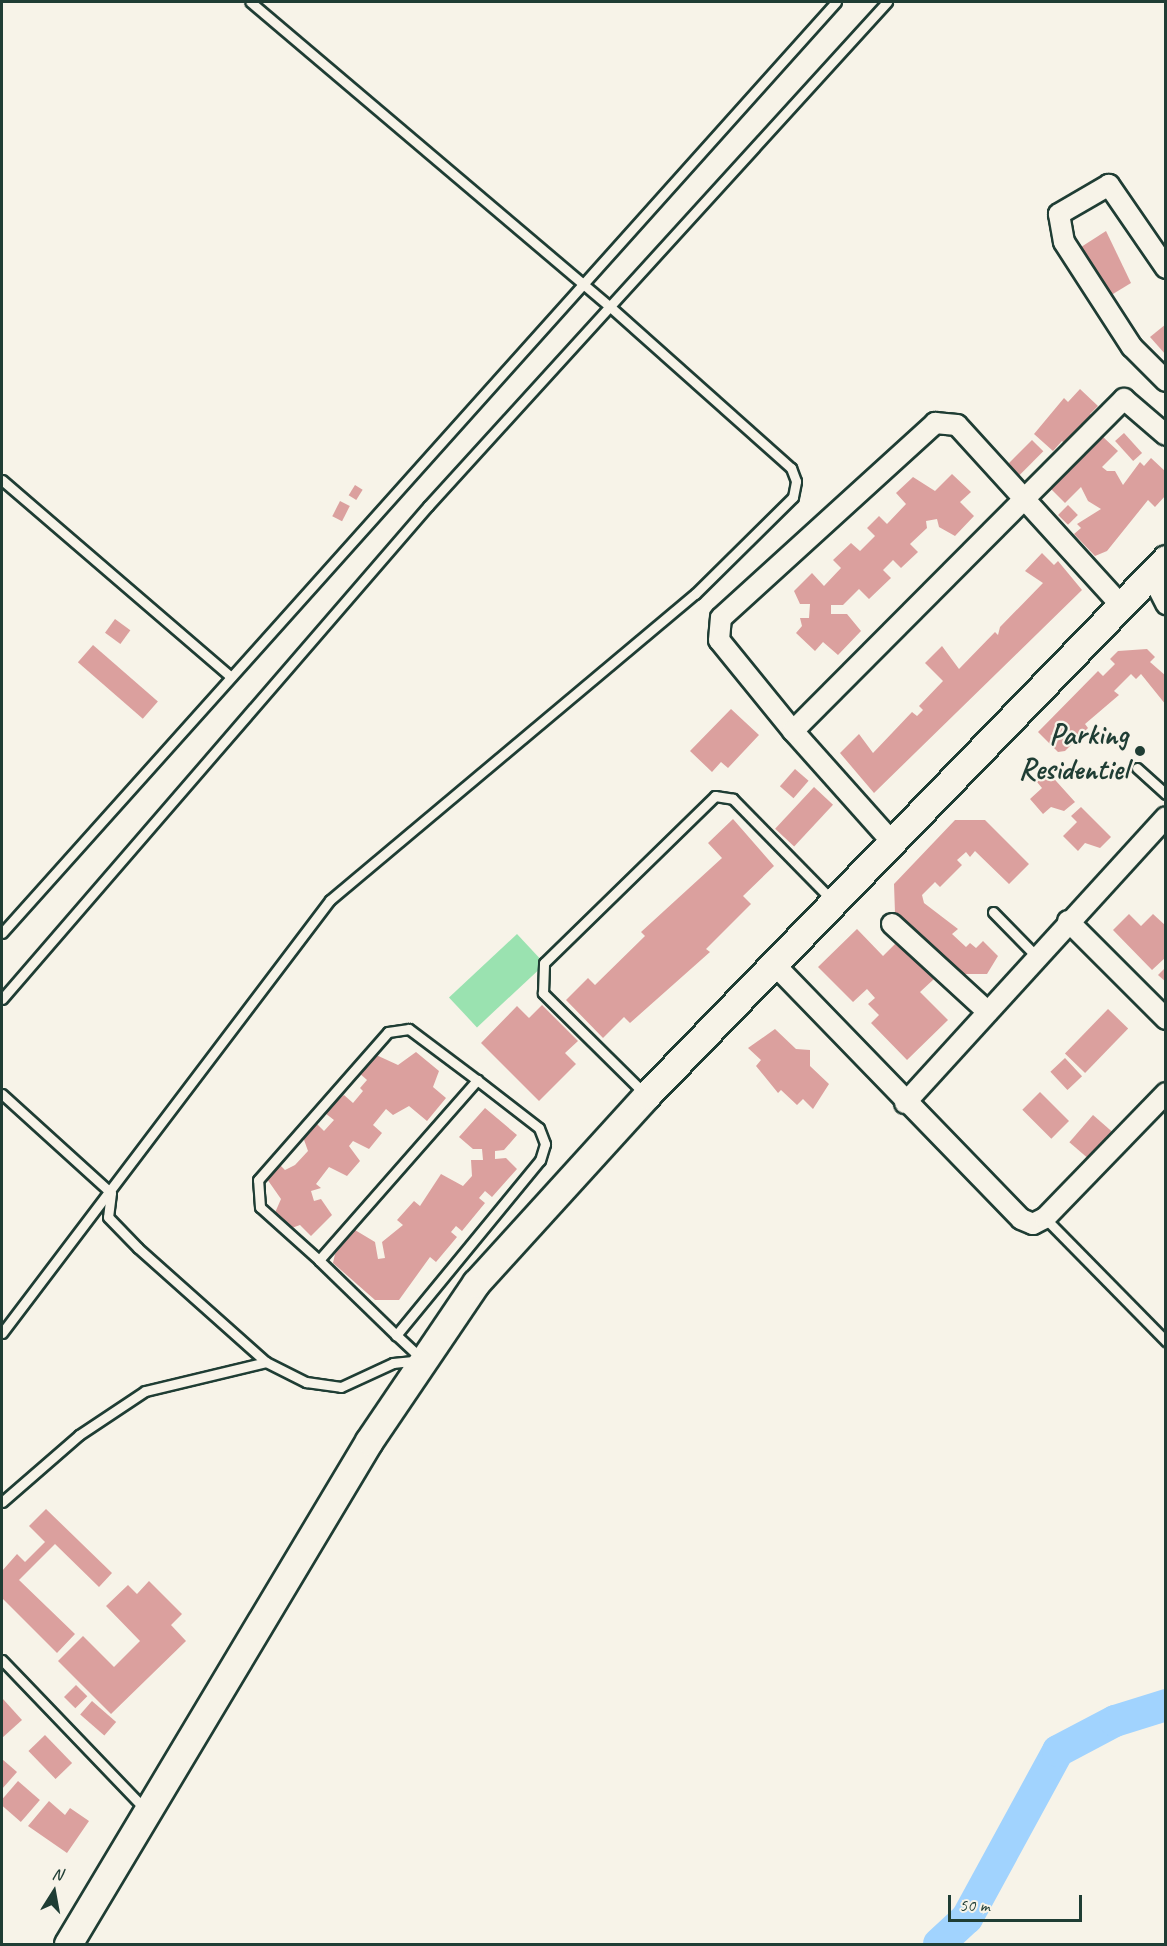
<!DOCTYPE html>
<style>
body{margin:0}
#map{position:relative;width:1167px;height:1946px;overflow:hidden;background:#f7f3e8;font-family:Caveat,sans-serif}
div>[style]{position:absolute}
.green>*{inset:0;background:#9ae2b0;transform-origin:0 0}
.river>*{height:32px;margin:-16px;padding:0 16px;transform-origin:16px;border-radius:16px;background:#a1d3fe}
.building>*{inset:0;background:#dba09e;transform-origin:0 0}
.roads{filter:drop-shadow(2px 0 #1f3d34) drop-shadow(-2px 0 #1f3d34) drop-shadow(0 2px #1f3d34) drop-shadow(0 -2px #1f3d34)}
.lane>*{height:9px;margin:-4.5px;padding:0 4.5px;transform-origin:4.5px;border-radius:4.5px;background:#f7f3e8}
.street>*{height:20px;margin:-10px;padding:0 10px;transform-origin:10px;border-radius:10px;background:#f7f3e8}
.secondary>*{height:27px;margin:-13.5px;padding:0 13.5px;transform-origin:13.5px;border-radius:13.5px;background:#f7f3e8}
.dots>*{width:16px;height:16px;translate:-50% -50%;box-sizing:border-box;border:3px solid #f7f3e8;border-radius:50%}
span{translate:-50% -50%;white-space:nowrap;text-align:center;line-height:1.15;-webkit-text-stroke:4.5px #f7f3e8;paint-order:stroke}
.poi-label{font-size:30px;color:#1f3d34;font-weight:700}
.right{translate:-100% -50%;text-align:right}
.frame{position:absolute;inset:0;border:3px solid #1f3d34;pointer-events:none}
.north{position:absolute;left:24px;top:1862px;width:60px;height:60px;-webkit-text-stroke:4px #f7f3e8;paint-order:stroke;rotate:11deg;font-size:16px;font-weight:700;line-height:24px;text-align:center;color:#1f3d34}
.north::after{content:'';display:block;margin:auto;width:21px;height:27px;background:#1f3d34;clip-path:polygon(50% 0,100% 100%,50% 72%,0 100%)}
.scale{position:absolute;left:948px;top:1895px;width:134px;height:27px;box-sizing:border-box;border:3px solid #1f3d34;border-top:0;padding-left:8px;font-size:18px;line-height:21px;white-space:nowrap;color:#1f3d34;-webkit-text-stroke:4px #f7f3e8;paint-order:stroke}
</style>
<div id="map">
<div class="green">
<div style="left:517px;top:934px;width:41px;height:93px;rotate:47deg"></div>
</div>
<div class="river">
<div style="left:939px;top:1944px;width:38px;rotate:-43deg"></div>
<div style="left:967px;top:1918px;width:190px;rotate:-61.4deg"></div>
<div style="left:1058px;top:1751px;width:64px;rotate:-27.8deg"></div>
<div style="left:1115px;top:1721px;width:53px;rotate:-17.4deg"></div>
</div>
<div class="building">
<div style="clip-path:polygon(1106px 231px,1131px 283px,1108px 297px,1078px 249px)"></div>
<div style="clip-path:polygon(1166px 324px,1166px 355px,1150px 337px)"></div>
<div style="clip-path:polygon(1080px 389px,1098px 406px,1090px 414px,1095px 418px,1067px 446px,1062px 441px,1053px 451px,1034px 434px,1064px 398px,1068px 402px)"></div>
<div style="left:1124px;top:433px;width:27px;height:12px;rotate:48deg"></div>
<div style="clip-path:polygon(1102px 436px,1118px 451px,1102px 467px,1107px 471px,1115px 471px,1123px 485px,1140px 462px,1144px 466px,1151px 458px,1166px 472px,1166px 495px,1155px 507px,1148px 500px,1107px 551px,1095px 556px,1074px 534px,1081px 528px,1077px 524px,1101px 509px,1088px 501px,1081px 487px,1065px 503px,1049px 487px,1067px 462px,1072px 467px,1081px 459px,1076px 453px)"></div>
<div style="left:1032px;top:440px;width:16px;height:37px;rotate:45deg"></div>
<div style="clip-path:polygon(952px 474px,971px 492px,960px 502px,974px 516px,955px 536px,939px 527px,937px 519px,926px 521px,927px 528px,910px 544px,918px 552px,901px 568px,893px 560px,883px 570px,891px 578px,869px 599px,859px 589px,843px 605px,831px 605px,831px 614px,847px 614px,861px 631px,838px 655px,823px 642px,815px 651px,796px 633px,802px 626px,800px 618px,809px 618px,810px 604px,800px 604px,794px 591px,812px 573px,824px 586px,841px 568px,833px 560px,851px 543px,860px 551px,875px 536px,867px 528px,879px 516px,887px 524px,906px 504px,896px 493px,913px 477px,935px 491px)"></div>
<div style="left:355px;top:485px;width:9px;height:12px;rotate:32deg"></div>
<div style="left:340px;top:501px;width:11px;height:17px;rotate:27deg"></div>
<div style="left:1068px;top:505px;width:14px;height:14px;rotate:45deg"></div>
<div style="clip-path:polygon(1042px 553px,1054px 565px,1058px 561px,1082px 590px,874px 793px,840px 753px,859px 734px,873px 753px,912px 712px,917px 716px,923px 710px,919px 706px,943px 681px,925px 663px,942px 646px,959px 669px,995px 632px,998px 635px,1000px 627px,1043px 583px,1025px 571px)"></div>
<div style="left:115px;top:619px;width:19px;height:17px;rotate:36deg"></div>
<div style="left:93px;top:645px;width:86px;height:23px;rotate:41deg"></div>
<div style="clip-path:polygon(1147px 649px,1155px 657px,1150px 662px,1166px 676px,1166px 705px,1141px 674px,1136px 679px,1131px 674px,1114px 691px,1119px 695px,1085px 724px,1088px 728px,1065px 751px,1058px 752px,1038px 732px,1098px 671px,1103px 676px,1115px 664px,1110px 659px,1118px 651px)"></div>
<div style="clip-path:polygon(731px 709px,759px 735px,728px 768px,721px 762px,712px 772px,690px 751px)"></div>
<div style="left:795px;top:769px;width:18px;height:23px;rotate:41deg"></div>
<div style="clip-path:polygon(1048px 772px,1075px 802px,1064px 811px,1051px 807px,1043px 814px,1030px 799px,1042px 788px,1037px 782px)"></div>
<div style="left:814px;top:787px;width:26px;height:57px;rotate:43deg"></div>
<div style="clip-path:polygon(1081px 807px,1111px 837px,1100px 848px,1085px 843px,1078px 851px,1063px 836px,1077px 822px,1071px 816px)"></div>
<div style="clip-path:polygon(733px 819px,774px 866px,743px 896px,751px 904px,706px 949px,710px 952px,630px 1023px,624px 1017px,603px 1038px,566px 1000px,588px 978px,595px 985px,645px 936px,641px 932px,722px 858px,708px 843px)"></div>
<div style="clip-path:polygon(955px 820px,985px 820px,1029px 864px,1009px 884px,975px 851px,970px 857px,966px 852px,957px 860px,962px 865px,940px 887px,935px 882px,922px 895px,924px 903px,958px 929px,952px 934px,966px 947px,970px 943px,976px 948px,983px 941px,998px 956px,987px 974px,956px 974px,895px 913px,894px 884px)"></div>
<div style="clip-path:polygon(1129px 914px,1141px 926px,1153px 914px,1166px 926px,1166px 957px,1152px 970px,1113px 930px)"></div>
<div style="clip-path:polygon(857px 929px,883px 956px,897px 942px,934px 979px,920px 992px,948px 1020px,907px 1060px,871px 1023px,879px 1015px,868px 1004px,875px 998px,867px 989px,853px 1002px,818px 967px)"></div>
<div style="clip-path:polygon(1166px 967px,1166px 982px,1158px 975px)"></div>
<div style="clip-path:polygon(542px 1005px,578px 1041px,565px 1053px,576px 1064px,539px 1101px,481px 1043px,517px 1006px,529px 1018px)"></div>
<div style="left:1108px;top:1009px;width:28px;height:62px;rotate:44deg"></div>
<div style="clip-path:polygon(775px 1029px,796px 1049px,810px 1050px,810px 1066px,829px 1084px,813px 1109px,803px 1099px,797px 1105px,781px 1090px,778px 1093px,756px 1066px,761px 1060px,748px 1048px)"></div>
<div style="clip-path:polygon(416px 1052px,439px 1071px,433px 1087px,446px 1098px,427px 1121px,409px 1106px,393px 1115px,386px 1109px,373px 1125px,382px 1133px,369px 1149px,353px 1141px,349px 1146px,360px 1161px,347px 1176px,329px 1167px,316px 1184px,321px 1188px,311px 1191px,314px 1201px,321px 1199px,332px 1215px,311px 1236px,300px 1225px,289px 1229px,274px 1215px,281px 1199px,267px 1179px,280px 1165px,285px 1170px,295px 1165px,308px 1151px,303px 1137px,316px 1123px,324px 1131px,334px 1120px,325px 1113px,336px 1101px,344px 1095px,353px 1103px,363px 1091px,360px 1088px,367px 1080px,358px 1072px,374px 1054px,398px 1065px)"></div>
<div style="left:1065px;top:1058px;width:25px;height:20px;rotate:47deg"></div>
<div style="left:1040px;top:1092px;width:41px;height:25px;rotate:45deg"></div>
<div style="clip-path:polygon(485px 1108px,517px 1135px,504px 1150px,495px 1151px,495px 1159px,506px 1158px,517px 1169px,492px 1197px,485px 1191px,479px 1198px,485px 1203px,462px 1231px,456px 1226px,451px 1232px,457px 1237px,436px 1262px,430px 1257px,399px 1300px,375px 1300px,333px 1263px,335px 1254px,355px 1230px,375px 1242px,378px 1259px,385px 1258px,382px 1242px,403px 1225px,397px 1220px,414px 1201px,420px 1206px,441px 1174px,463px 1186px,472px 1176px,471px 1160px,483px 1160px,482px 1149px,473px 1149px,459px 1137px)"></div>
<div style="left:1093px;top:1115px;width:33px;height:36px;rotate:41deg"></div>
<div style="clip-path:polygon(46px 1509px,112px 1573px,99px 1587px,55px 1544px,19px 1580px,75px 1634px,57px 1653px,2px 1598px,2px 1571px,17px 1554px,25px 1562px,45px 1542px,29px 1526px)"></div>
<div style="clip-path:polygon(149px 1581px,182px 1614px,171px 1625px,186px 1641px,111px 1714px,58px 1661px,83px 1636px,114px 1667px,140px 1641px,106px 1606px,128px 1585px,137px 1594px)"></div>
<div style="left:76px;top:1685px;width:16px;height:17px;rotate:45deg"></div>
<div style="clip-path:polygon(3px 1699px,22px 1720px,2px 1738px,2px 1701px)"></div>
<div style="left:92px;top:1701px;width:32px;height:18px;rotate:41deg"></div>
<div style="left:45px;top:1735px;width:39px;height:23px;rotate:46deg"></div>
<div style="clip-path:polygon(2px 1759px,17px 1772px,2px 1789px)"></div>
<div style="left:18px;top:1781px;width:29px;height:29px;rotate:41deg"></div>
<div style="clip-path:polygon(49px 1801px,65px 1815px,70px 1808px,89px 1821px,67px 1853px,28px 1826px)"></div>
</div>
<div class="roads">
<div class="lane">
<div style="left:2px;top:480px;width:302px;rotate:40.7deg"></div>
<div style="left:1137px;top:768px;width:39px;rotate:42deg"></div>
<div style="left:993px;top:912px;width:63px;rotate:45.6deg"></div>
<div style="left:2px;top:933px;width:1250px;rotate:-48.15deg"></div>
<div style="left:2px;top:999px;width:652px;rotate:-49.17deg"></div>
<div style="left:428px;top:506px;width:682px;rotate:-47.68deg"></div>
<div style="left:2px;top:1094px;width:147px;rotate:42.2deg"></div>
<div style="left:111px;top:1193px;width:24px;rotate:97deg"></div>
<div style="left:108px;top:1217px;width:43px;rotate:45.9deg"></div>
<div style="left:138px;top:1248px;width:171px;rotate:41.7deg"></div>
<div style="left:266px;top:1362px;width:45px;rotate:26.6deg"></div>
<div style="left:306px;top:1382px;width:35px;rotate:8deg"></div>
<div style="left:341px;top:1387px;width:57px;rotate:-24.8deg"></div>
<div style="left:393px;top:1363px;width:30px;rotate:-6deg"></div>
<div style="left:423px;top:1360px;width:37px;rotate:-137deg"></div>
<div style="left:396px;top:1335px;width:107px;rotate:-135.8deg"></div>
<div style="left:319px;top:1260px;width:240px;rotate:-48.7deg"></div>
<div style="left:477px;top:1080px;width:78px;rotate:37.7deg"></div>
<div style="left:539px;top:1128px;width:17px;rotate:69deg"></div>
<div style="left:545px;top:1144px;width:17px;rotate:107deg"></div>
<div style="left:540px;top:1160px;width:227px;rotate:129.4deg"></div>
<div style="left:645px;top:1094px;width:144px;rotate:-135.3deg"></div>
<div style="left:543px;top:993px;width:30px;rotate:-88deg"></div>
<div style="left:544px;top:963px;width:239px;rotate:-44.3deg"></div>
<div style="left:715px;top:796px;width:18px;rotate:9deg"></div>
<div style="left:733px;top:799px;width:143px;rotate:45.6deg"></div>
<div style="left:1045px;top:1218px;width:173px;rotate:45.5deg"></div>
<div style="left:319px;top:1260px;width:79px;rotate:-138.1deg"></div>
<div style="left:260px;top:1207px;width:27px;rotate:-94deg"></div>
<div style="left:258px;top:1180px;width:197px;rotate:-48.7deg"></div>
<div style="left:388px;top:1032px;width:21px;rotate:-8deg"></div>
<div style="left:409px;top:1029px;width:85px;rotate:36.9deg"></div>
<div style="left:2px;top:1333px;width:543px;rotate:-52.86deg"></div>
<div style="left:330px;top:900px;width:476px;rotate:-40deg"></div>
<div style="left:695px;top:594px;width:138px;rotate:-44.7deg"></div>
<div style="left:793px;top:497px;width:16px;rotate:-79deg"></div>
<div style="left:796px;top:481px;width:14px;rotate:-111deg"></div>
<div style="left:791px;top:468px;width:244px;rotate:-138.3deg"></div>
<div style="left:609px;top:306px;width:470px;rotate:-139.7deg"></div>
<div style="left:2px;top:1502px;width:102px;rotate:-41deg"></div>
<div style="left:79px;top:1435px;width:79px;rotate:-33.7deg"></div>
<div style="left:145px;top:1391px;width:124px;rotate:-13.5deg"></div>
<div style="left:2px;top:1660px;width:207px;rotate:46.2deg"></div>
</div>
<div class="street">
<div style="left:1166px;top:268px;width:101px;rotate:-124.5deg"></div>
<div style="left:1109px;top:185px;width:58px;rotate:149.9deg"></div>
<div style="left:1059px;top:214px;width:28px;rotate:80deg"></div>
<div style="left:1064px;top:242px;width:125px;rotate:57.1deg"></div>
<div style="left:1132px;top:347px;width:48px;rotate:45deg"></div>
<div style="left:1151px;top:574px;width:34px;rotate:63deg"></div>
<div style="left:793px;top:731px;width:117px;rotate:-129.1deg"></div>
<div style="left:719px;top:640px;width:22px;rotate:-85deg"></div>
<div style="left:721px;top:618px;width:290px;rotate:-42.3deg"></div>
<div style="left:935px;top:423px;width:22px;rotate:5deg"></div>
<div style="left:957px;top:425px;width:242px;rotate:47.7deg"></div>
<div style="left:892px;top:842px;width:149px;rotate:-131.7deg"></div>
<div style="left:793px;top:731px;width:469px;rotate:-45.1deg"></div>
<div style="left:1124px;top:399px;width:55px;rotate:40.6deg"></div>
<div style="left:1068px;top:921px;width:139px;rotate:45deg"></div>
<div style="left:892px;top:924px;width:130px;rotate:42.5deg"></div>
<div style="left:773px;top:963px;width:356px;rotate:45.9deg"></div>
<div style="left:1021px;top:1219px;width:13px;rotate:23deg"></div>
<div style="left:1033px;top:1224px;width:13px;rotate:-27deg"></div>
<div style="left:1045px;top:1218px;width:174px;rotate:-45.9deg"></div>
<div style="left:905px;top:1103px;width:387px;rotate:-47.6deg"></div>
</div>
<div class="secondary">
<div style="left:68px;top:1944px;width:586px;rotate:-59.1deg"></div>
<div style="left:369px;top:1441px;width:191px;rotate:-55.9deg"></div>
<div style="left:476px;top:1283px;width:254px;rotate:-47.7deg"></div>
<div style="left:647px;top:1095px;width:746px;rotate:-45.92deg"></div>
</div>
</div>
<div class="dots">
<div style="left:1140px;top:751px;background:#1f3d34"></div>
</div>
<div class="poi-label">
<span class="right" style="left:1128px;top:751px">Parking<br>Residentiel</span>
</div>
<div class="frame"></div>
<div class="north">N</div>
<div class="scale">50 m</div>
</div>
